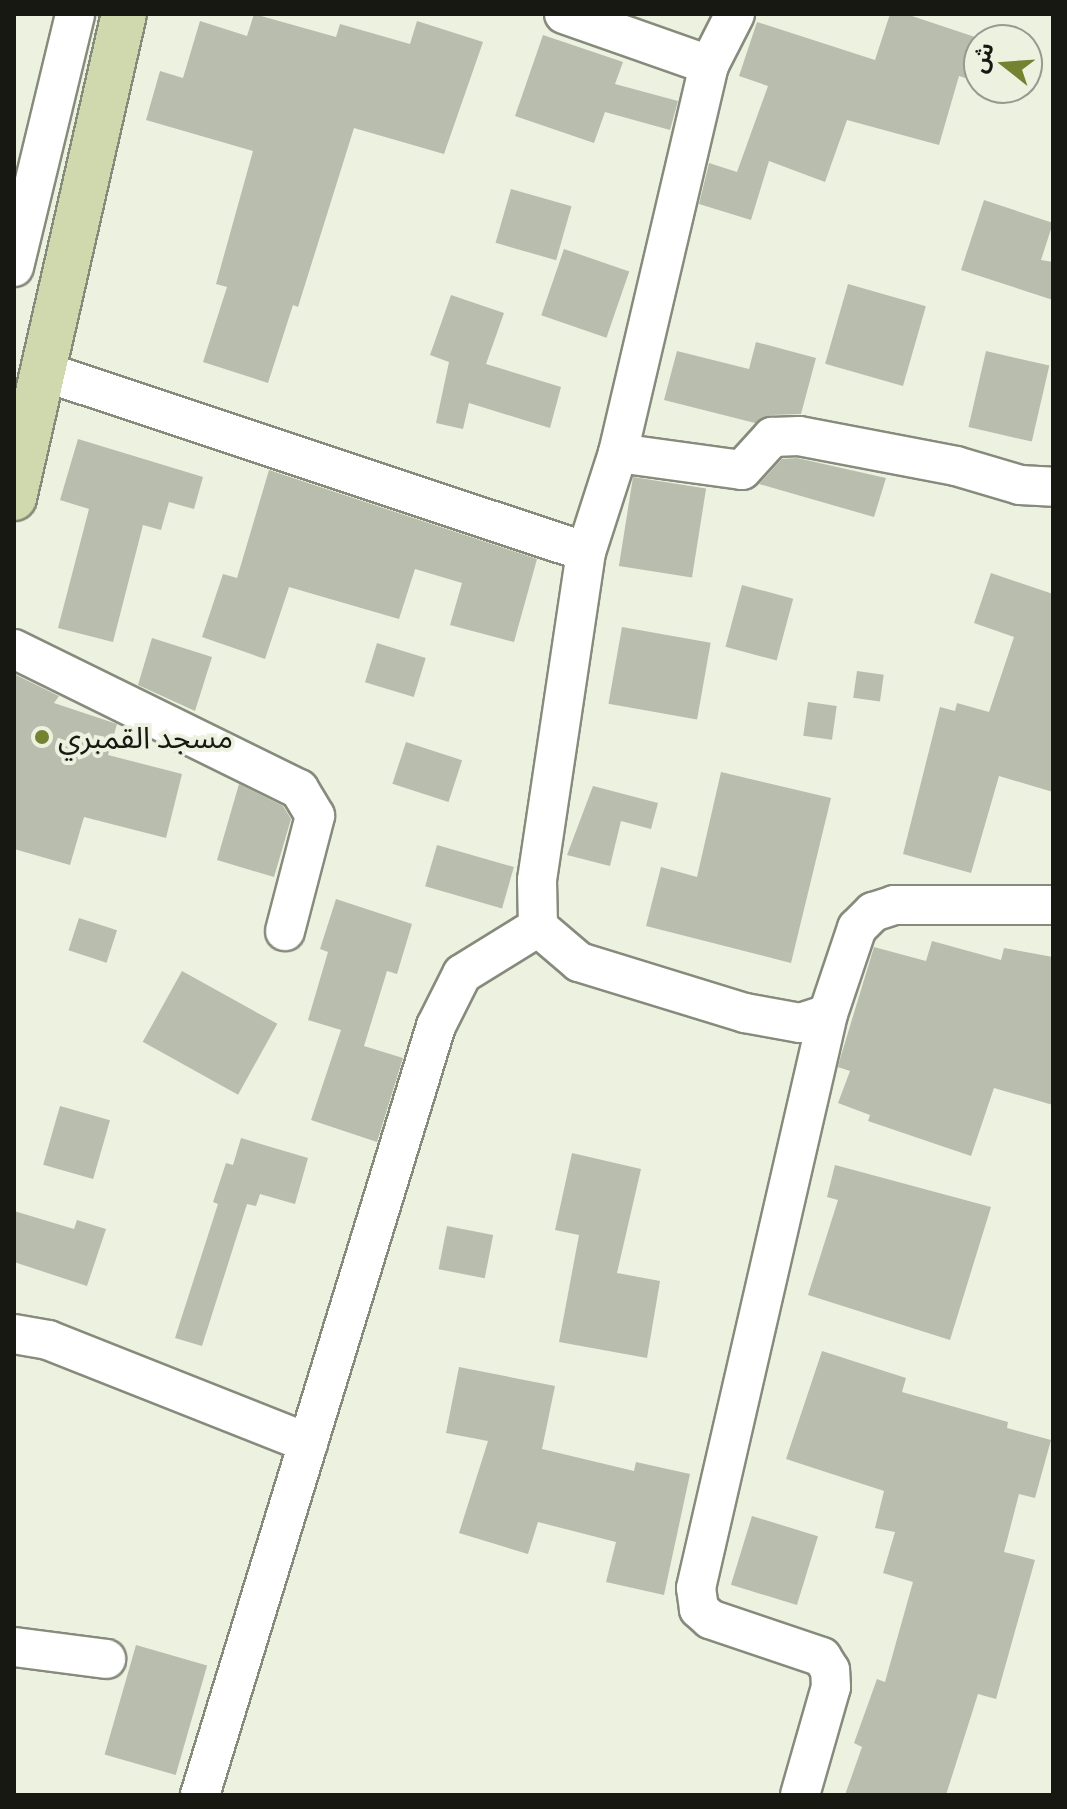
<!DOCTYPE html>
<meta charset="utf-8">
<style>
body{margin:0}
#map{position:relative;width:1067px;height:1809px;overflow:hidden;background:#ecf1e0;font-family:"Titillium Web","Noto Sans Arabic",sans-serif}
div>[style]{position:absolute}
.building>*{inset:0;background:#b9bdad;transform-origin:0 0}
.roads{filter:drop-shadow(2px 0 #878b7c) drop-shadow(-2px 0 #878b7c) drop-shadow(0 2px #878b7c) drop-shadow(0 -2px #878b7c)}
.minor>*{height:38px;margin:-19px;padding:0 19px;transform-origin:19px;border-radius:19px;background:#fff}
.major>*{height:44px;margin:-22px;padding:0 22px;transform-origin:22px;border-radius:22px;background:#cfd9ad}
.dots>*{width:22px;height:22px;translate:-50% -50%;box-sizing:border-box;border:4px solid #ecf1e0;border-radius:50%}
span{translate:-50% -50%;white-space:nowrap;text-align:center;line-height:1.15;-webkit-text-stroke:8px #ecf1e0;paint-order:stroke}
.poi-label{font-size:30px;color:#171812}
.left{translate:0 -50%;text-align:left}
.frame{position:absolute;inset:0;border:16px solid #171812;pointer-events:none}
.north{position:absolute;left:963px;top:24px;width:80px;height:80px;box-sizing:border-box;background:#ecf1e0;border:2px solid #979a8e;border-radius:50%;rotate:287deg;font-size:22px;font-weight:700;line-height:32px;text-align:center;color:#171812}
.north::after{content:'';display:block;margin:auto;width:28px;height:36px;background:#738332;clip-path:polygon(50% 0,100% 100%,50% 72%,0 100%)}
</style>
<div id="map">
<div class="building">
<div style="clip-path:polygon(254px 14px,336px 37px,340px 24px,410px 44px,417px 21px,483px 42px,444px 154px,354px 128px,298px 307px,293px 305px,268px 383px,203px 362px,227px 287px,216px 284px,253px 151px,146px 120px,160px 71px,183px 78px,200px 21px,247px 36px)"></div>
<div style="clip-path:polygon(890px 14px,906px 14px,978px 38px,965px 78px,959px 76px,939px 145px,847px 120px,825px 182px,769px 161px,751px 220px,699px 204px,709px 163px,737px 172px,768px 86px,739px 76px,757px 22px,875px 60px)"></div>
<div style="clip-path:polygon(543px 35px,623px 62px,615px 84px,678px 101px,670px 130px,605px 112px,594px 143px,515px 116px)"></div>
<div style="left:511px;top:189px;width:63px;height:56px;rotate:16deg"></div>
<div style="clip-path:polygon(984px 200px,1053px 223px,1041px 260px,1053px 262px,1053px 300px,961px 270px)"></div>
<div style="left:564px;top:249px;width:69px;height:70px;rotate:19deg"></div>
<div style="left:848px;top:284px;width:81px;height:83px;rotate:16deg"></div>
<div style="clip-path:polygon(451px 295px,504px 313px,486px 364px,561px 387px,550px 428px,469px 403px,463px 429px,436px 423px,449px 362px,430px 355px)"></div>
<div style="clip-path:polygon(756px 342px,816px 358px,801px 414px,771px 415px,755px 423px,664px 400px,677px 351px,749px 369px)"></div>
<div style="left:986px;top:351px;width:65px;height:78px;rotate:13deg"></div>
<div style="clip-path:polygon(78px 439px,203px 477px,194px 509px,169px 502px,161px 530px,143px 525px,113px 642px,58px 628px,89px 509px,60px 500px)"></div>
<div style="clip-path:polygon(797px 458px,886px 478px,874px 517px,759px 484px,782px 459px)"></div>
<div style="clip-path:polygon(269px 470px,537px 559px,514px 642px,450px 625px,462px 583px,415px 569px,399px 619px,289px 587px,265px 659px,202px 637px,223px 574px,237px 578px)"></div>
<div style="left:633px;top:477px;width:74px;height:90px;rotate:9deg"></div>
<div style="clip-path:polygon(991px 573px,1053px 594px,1053px 792px,999px 776px,971px 873px,903px 854px,940px 707px,955px 711px,957px 703px,989px 712px,1014px 637px,974px 623px)"></div>
<div style="left:742px;top:585px;width:53px;height:64px;rotate:15deg"></div>
<div style="left:622px;top:627px;width:90px;height:78px;rotate:10deg"></div>
<div style="clip-path:polygon(152px 638px,212px 657px,195px 711px,138px 685px)"></div>
<div style="left:377px;top:643px;width:51px;height:41px;rotate:17deg"></div>
<div style="left:857px;top:671px;width:27px;height:27px;rotate:8deg"></div>
<div style="clip-path:polygon(14px 674px,59px 696px,54px 703px,117px 724px,108px 755px,182px 774px,166px 838px,84px 817px,70px 865px,14px 849px)"></div>
<div style="left:808px;top:702px;width:29px;height:34px;rotate:8deg"></div>
<div style="left:406px;top:742px;width:59px;height:44px;rotate:18deg"></div>
<div style="clip-path:polygon(721px 772px,831px 798px,791px 963px,646px 926px,661px 867px,697px 877px)"></div>
<div style="clip-path:polygon(239px 784px,283px 806px,291px 819px,274px 877px,217px 860px)"></div>
<div style="clip-path:polygon(593px 786px,658px 803px,651px 829px,621px 821px,610px 866px,567px 855px)"></div>
<div style="left:437px;top:845px;width:80px;height:43px;rotate:16deg"></div>
<div style="clip-path:polygon(336px 899px,412px 924px,397px 974px,387px 971px,364px 1046px,403px 1058px,377px 1142px,311px 1120px,341px 1030px,308px 1020px,328px 952px,320px 949px)"></div>
<div style="left:79px;top:918px;width:40px;height:34px;rotate:18deg"></div>
<div style="clip-path:polygon(932px 941px,1001px 960px,1004px 948px,1053px 957px,1053px 1105px,994px 1088px,971px 1156px,868px 1121px,870px 1115px,838px 1103px,850px 1071px,838px 1067px,840px 1059px,874px 947px,926px 961px)"></div>
<div style="left:182px;top:971px;width:109px;height:81px;rotate:29deg"></div>
<div style="left:60px;top:1106px;width:52px;height:61px;rotate:16deg"></div>
<div style="clip-path:polygon(241px 1138px,308px 1158px,295px 1204px,260px 1194px,256px 1206px,247px 1204px,202px 1346px,175px 1338px,218px 1204px,213px 1202px,226px 1163px,233px 1165px)"></div>
<div style="clip-path:polygon(572px 1153px,641px 1169px,617px 1273px,660px 1281px,647px 1358px,559px 1342px,579px 1235px,555px 1230px)"></div>
<div style="clip-path:polygon(835px 1165px,991px 1207px,950px 1340px,808px 1295px,838px 1200px,827px 1197px)"></div>
<div style="clip-path:polygon(14px 1211px,74px 1229px,77px 1220px,106px 1229px,87px 1286px,14px 1262px)"></div>
<div style="left:447px;top:1226px;width:47px;height:44px;rotate:11deg"></div>
<div style="clip-path:polygon(822px 1351px,906px 1378px,902px 1392px,1008px 1422px,1007px 1428px,1051px 1440px,1035px 1498px,1019px 1494px,1004px 1552px,1035px 1560px,996px 1699px,978px 1694px,946px 1795px,845px 1795px,862px 1747px,854px 1743px,877px 1679px,885px 1682px,913px 1582px,883px 1573px,895px 1532px,875px 1528px,884px 1491px,786px 1459px)"></div>
<div style="clip-path:polygon(459px 1367px,555px 1386px,542px 1449px,634px 1471px,636px 1462px,690px 1474px,664px 1595px,606px 1582px,616px 1542px,538px 1522px,528px 1554px,459px 1533px,488px 1441px,446px 1433px)"></div>
<div style="left:752px;top:1516px;width:69px;height:72px;rotate:17deg"></div>
<div style="left:136px;top:1645px;width:74px;height:114px;rotate:16deg"></div>
</div>
<div class="roads">
<div class="minor">
<div style="left:564px;top:14px;width:154px;rotate:19.4deg"></div>
<div style="left:735px;top:14px;width:57px;rotate:117deg"></div>
<div style="left:709px;top:65px;width:399px;rotate:103.2deg"></div>
<div style="left:618px;top:453px;width:104px;rotate:107.9deg"></div>
<div style="left:586px;top:552px;width:332px;rotate:98.5deg"></div>
<div style="left:537px;top:880px;width:47px;rotate:88.8deg"></div>
<div style="left:538px;top:927px;width:54px;rotate:40.5deg"></div>
<div style="left:579px;top:962px;width:174px;rotate:17.1deg"></div>
<div style="left:745px;top:1013px;width:56px;rotate:10.3deg"></div>
<div style="left:800px;top:1023px;width:29px;rotate:-18deg"></div>
<div style="left:828px;top:1014px;width:91px;rotate:-71.4deg"></div>
<div style="left:857px;top:928px;width:23px;rotate:-45deg"></div>
<div style="left:873px;top:912px;width:22px;rotate:-18deg"></div>
<div style="left:894px;top:905px;width:159px"></div>
<div style="left:14px;top:267px;width:260px;rotate:-76.4deg"></div>
<div style="left:45px;top:372px;width:570px;rotate:18.4deg"></div>
<div style="left:618px;top:453px;width:125px;rotate:7.8deg"></div>
<div style="left:742px;top:470px;width:45px;rotate:-47.7deg"></div>
<div style="left:772px;top:437px;width:27px;rotate:-2deg"></div>
<div style="left:799px;top:436px;width:160px;rotate:10.8deg"></div>
<div style="left:956px;top:466px;width:67px;rotate:16.5deg"></div>
<div style="left:1020px;top:485px;width:33px;rotate:3deg"></div>
<div style="left:14px;top:649px;width:318px;rotate:26.2deg"></div>
<div style="left:299px;top:789px;width:31px;rotate:59deg"></div>
<div style="left:315px;top:816px;width:119px;rotate:104.6deg"></div>
<div style="left:14px;top:1334px;width:35px;rotate:10deg"></div>
<div style="left:48px;top:1340px;width:280px;rotate:21.6deg"></div>
<div style="left:14px;top:1647px;width:93px;rotate:7.4deg"></div>
<div style="left:200px;top:1795px;width:804px;rotate:-72.94deg"></div>
<div style="left:436px;top:1026px;width:58px;rotate:-63.4deg"></div>
<div style="left:462px;top:974px;width:89px;rotate:-31.7deg"></div>
<div style="left:800px;top:1795px;width:112px;rotate:-74deg"></div>
<div style="left:831px;top:1687px;width:17px;rotate:-93deg"></div>
<div style="left:830px;top:1670px;width:15px;rotate:-122deg"></div>
<div style="left:822px;top:1657px;width:118px;rotate:-161.3deg"></div>
<div style="left:710px;top:1619px;width:15px;rotate:-138deg"></div>
<div style="left:699px;top:1609px;width:21px;rotate:-98deg"></div>
<div style="left:696px;top:1588px;width:589px;rotate:-77.05deg"></div>
</div>
<div class="major">
<div style="left:14px;top:498px;width:496px;rotate:-77.2deg"></div>
</div>
</div>
<div class="dots">
<div style="left:42px;top:737px;background:#738332"></div>
</div>
<div class="poi-label">
<span class="left" style="left:58px;top:737px">مسجد القمبري</span>
</div>
<div class="frame"></div>
<div class="north">ش</div>
</div>
